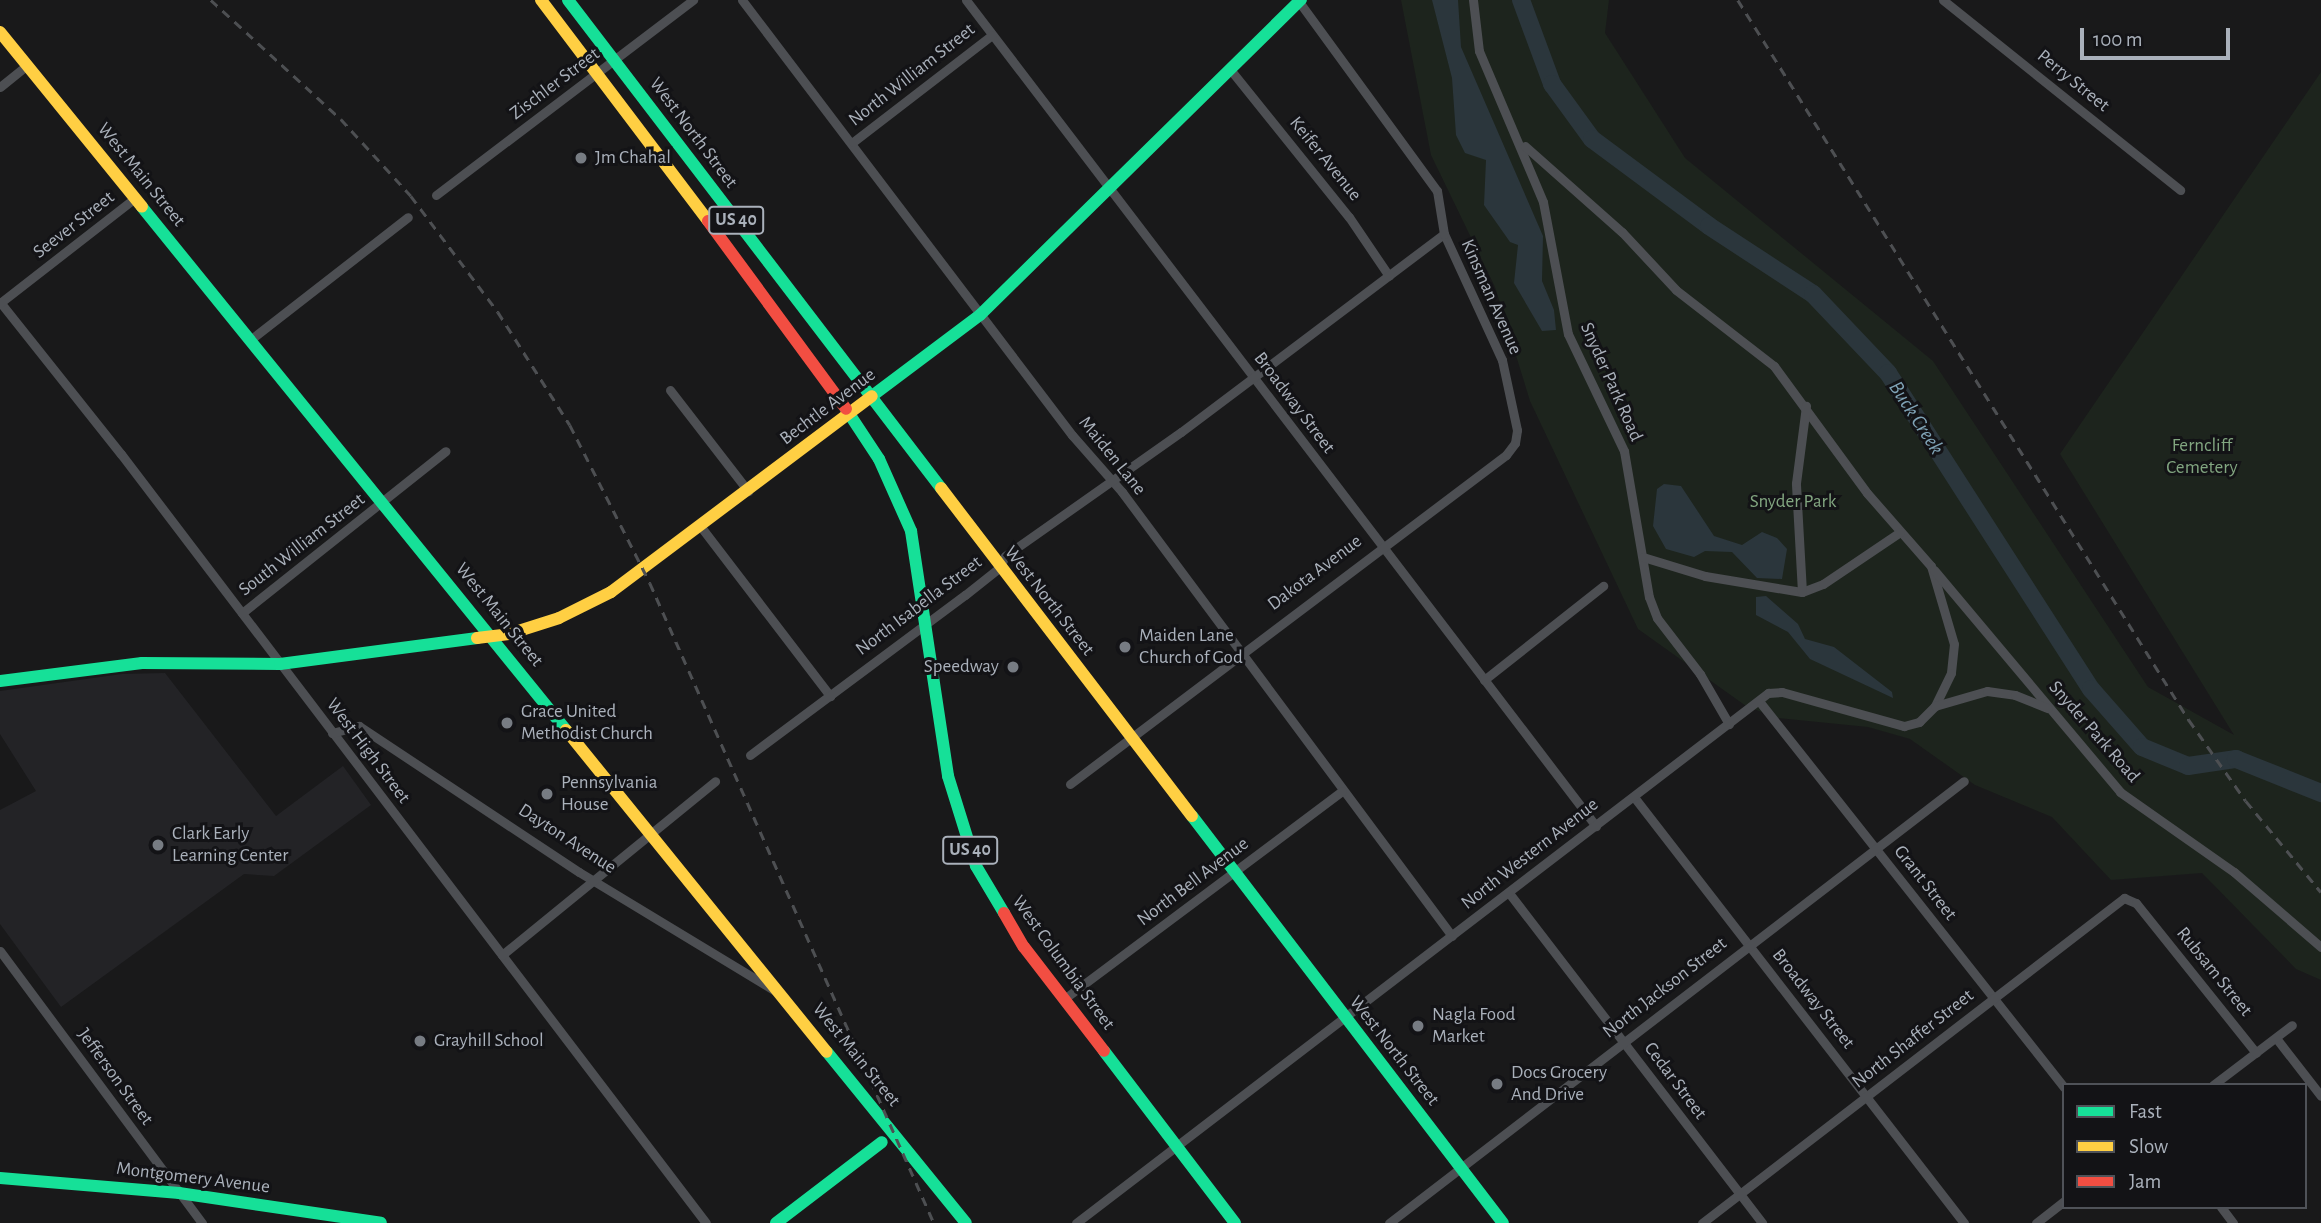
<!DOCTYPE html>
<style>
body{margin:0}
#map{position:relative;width:2321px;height:1223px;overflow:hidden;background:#19191a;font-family:"Alegreya Sans",sans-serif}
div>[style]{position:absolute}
.built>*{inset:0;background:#232326}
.green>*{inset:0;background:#1d241d}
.water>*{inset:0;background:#2b363c}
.river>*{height:18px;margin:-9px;padding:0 9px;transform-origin:9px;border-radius:9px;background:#2b363c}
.street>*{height:9px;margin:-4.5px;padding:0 4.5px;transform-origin:4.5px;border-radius:4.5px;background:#4d4f53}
.fast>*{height:12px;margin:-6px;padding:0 6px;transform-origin:6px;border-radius:6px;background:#16e098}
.slow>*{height:12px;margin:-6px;padding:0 6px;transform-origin:6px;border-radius:6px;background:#ffcf43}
.jam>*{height:12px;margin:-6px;padding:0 6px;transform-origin:6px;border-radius:6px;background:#f24e42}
.rail>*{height:2.5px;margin-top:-1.25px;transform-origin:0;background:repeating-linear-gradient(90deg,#4d4f52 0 9px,transparent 0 16px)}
.dots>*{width:19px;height:19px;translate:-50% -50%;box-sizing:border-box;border:4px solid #131316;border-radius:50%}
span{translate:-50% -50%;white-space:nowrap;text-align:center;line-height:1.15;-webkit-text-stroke:6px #131316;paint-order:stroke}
.shield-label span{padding:2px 5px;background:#131316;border:2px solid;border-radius:5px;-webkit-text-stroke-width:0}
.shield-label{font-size:18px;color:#aab1bb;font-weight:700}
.street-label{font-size:19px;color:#aab1bb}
.poi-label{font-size:19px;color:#aab1bb}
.left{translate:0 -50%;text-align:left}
.right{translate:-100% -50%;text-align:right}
.park-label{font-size:19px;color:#82a680}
.water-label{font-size:21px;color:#80a4b7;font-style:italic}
.legend{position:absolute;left:2062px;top:1083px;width:245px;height:126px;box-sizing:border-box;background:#131316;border:2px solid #4f5258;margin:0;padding:9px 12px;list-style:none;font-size:21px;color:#aab1bb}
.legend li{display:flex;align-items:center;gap:14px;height:35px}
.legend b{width:35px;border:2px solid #4f5258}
.scale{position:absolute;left:2080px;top:28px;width:150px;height:32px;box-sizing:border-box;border:4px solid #aab1bb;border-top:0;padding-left:9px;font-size:21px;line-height:24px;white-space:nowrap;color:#aab1bb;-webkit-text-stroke:5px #131316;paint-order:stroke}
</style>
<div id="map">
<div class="built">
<div style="clip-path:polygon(165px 673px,276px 816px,343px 766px,371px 805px,274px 876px,244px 874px,61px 1007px,0 924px,0 810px,36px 791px,0 734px,0 691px,122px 674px)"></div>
</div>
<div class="green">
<div style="clip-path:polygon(1401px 0,1609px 0,1605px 33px,1685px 158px,1933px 361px,2148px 687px,2234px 735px,2060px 454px,2321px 72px,2321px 980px,2296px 969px,2202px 873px,2111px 880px,2052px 817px,1975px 785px,1910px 739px,1868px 727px,1777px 718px,1746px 706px,1638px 629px,1530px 401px,1495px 287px,1431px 155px)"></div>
</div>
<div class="water">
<div style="clip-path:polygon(1432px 0,1458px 0,1461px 47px,1543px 236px,1542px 281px,1554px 310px,1556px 330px,1542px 331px,1514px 283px,1518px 245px,1510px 242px,1484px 205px,1486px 160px,1465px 153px,1456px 135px,1452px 78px)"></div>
<div style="clip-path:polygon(1664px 484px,1681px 486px,1714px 536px,1742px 545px,1762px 532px,1777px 538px,1787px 549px,1782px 579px,1757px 578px,1732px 552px,1705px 551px,1694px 557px,1666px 549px,1653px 526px,1657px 489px)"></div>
<div style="clip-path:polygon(1766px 596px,1798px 624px,1805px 639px,1834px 647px,1892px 692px,1893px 698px,1810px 659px,1788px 632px,1756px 615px,1756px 597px)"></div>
</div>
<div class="river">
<div style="left:1521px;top:0;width:90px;rotate:69.7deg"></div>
<div style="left:1552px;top:84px;width:68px;rotate:54deg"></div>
<div style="left:1592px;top:139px;width:146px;rotate:36.6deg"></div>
<div style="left:1709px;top:226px;width:124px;rotate:33.2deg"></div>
<div style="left:1813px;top:294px;width:109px;rotate:46.5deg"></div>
<div style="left:1888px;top:373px;width:376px;rotate:57.3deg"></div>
<div style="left:2091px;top:689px;width:77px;rotate:48.7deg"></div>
<div style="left:2142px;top:747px;width:50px;rotate:22.4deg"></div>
<div style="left:2188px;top:766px;width:49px;rotate:-8.3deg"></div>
<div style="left:2236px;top:759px;width:92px;rotate:21.8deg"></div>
</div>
<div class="street">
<div style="left:742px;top:0;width:546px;rotate:52.82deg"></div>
<div style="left:1072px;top:435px;width:76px;rotate:48.7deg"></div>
<div style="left:1122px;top:492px;width:553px;rotate:53.38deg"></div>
<div style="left:966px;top:0;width:1039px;rotate:52.67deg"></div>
<div style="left:1473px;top:0;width:51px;rotate:83.3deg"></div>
<div style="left:1479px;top:51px;width:164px;rotate:67deg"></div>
<div style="left:1543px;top:202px;width:134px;rotate:79.3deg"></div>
<div style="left:1568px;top:334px;width:130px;rotate:64.4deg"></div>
<div style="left:1624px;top:451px;width:148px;rotate:80.3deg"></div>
<div style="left:1649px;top:597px;width:22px;rotate:69deg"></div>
<div style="left:1657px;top:618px;width:71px;rotate:52.5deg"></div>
<div style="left:1700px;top:674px;width:58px;rotate:59.9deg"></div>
<div style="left:1943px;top:0;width:304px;rotate:38.7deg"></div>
<div style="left:1229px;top:68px;width:191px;rotate:51.2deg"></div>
<div style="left:1349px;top:217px;width:71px;rotate:55.9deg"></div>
<div style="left:0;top:87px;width:35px;rotate:-39deg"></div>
<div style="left:853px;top:142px;width:175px;rotate:-37.6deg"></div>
<div style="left:1525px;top:146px;width:130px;rotate:41.6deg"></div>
<div style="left:1622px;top:232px;width:79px;rotate:47deg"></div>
<div style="left:1676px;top:290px;width:124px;rotate:37.8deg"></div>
<div style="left:1774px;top:366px;width:157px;rotate:53.8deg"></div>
<div style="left:1867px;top:493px;width:97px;rotate:48.8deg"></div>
<div style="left:1931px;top:566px;width:81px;rotate:73.6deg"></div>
<div style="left:1954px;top:644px;width:29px;rotate:96deg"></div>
<div style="left:1951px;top:673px;width:37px;rotate:116deg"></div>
<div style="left:436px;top:195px;width:323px;rotate:-37.2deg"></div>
<div style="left:0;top:302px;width:194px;rotate:51.5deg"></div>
<div style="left:121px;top:454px;width:966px;rotate:52.74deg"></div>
<div style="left:0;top:303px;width:171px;rotate:-37.9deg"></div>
<div style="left:250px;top:340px;width:200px;rotate:-37.9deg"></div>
<div style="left:670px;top:390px;width:128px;rotate:52.3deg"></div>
<div style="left:701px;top:527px;width:213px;rotate:52.6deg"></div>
<div style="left:1643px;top:557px;width:65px;rotate:17deg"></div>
<div style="left:1705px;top:576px;width:98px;rotate:9.4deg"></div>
<div style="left:1802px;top:592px;width:22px;rotate:-21deg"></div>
<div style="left:1823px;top:584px;width:93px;rotate:-34deg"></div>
<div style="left:1934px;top:570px;width:290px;rotate:50deg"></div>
<div style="left:2120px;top:792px;width:139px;rotate:35.1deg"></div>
<div style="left:2234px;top:872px;width:115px;rotate:40.8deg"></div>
<div style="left:1802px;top:592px;width:109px;rotate:-93.2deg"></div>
<div style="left:1796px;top:483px;width:78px;rotate:-82.6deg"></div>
<div style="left:242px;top:613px;width:260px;rotate:-38.5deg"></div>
<div style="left:1484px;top:680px;width:152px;rotate:-38.3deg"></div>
<div style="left:1759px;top:701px;width:492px;rotate:51.7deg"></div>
<div style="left:332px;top:733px;width:28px;rotate:-15deg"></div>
<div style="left:359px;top:726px;width:264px;rotate:33.6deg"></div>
<div style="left:579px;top:872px;width:228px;rotate:31.2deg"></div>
<div style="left:750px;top:755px;width:268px;rotate:-36.7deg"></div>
<div style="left:965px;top:595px;width:43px;rotate:-38.5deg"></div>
<div style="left:999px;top:568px;width:13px;rotate:-63deg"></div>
<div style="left:1005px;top:556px;width:215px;rotate:-35.2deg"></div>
<div style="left:1181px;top:432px;width:329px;rotate:-37deg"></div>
<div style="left:1070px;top:784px;width:546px;rotate:-37.04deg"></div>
<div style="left:1506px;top:455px;width:15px;rotate:-53deg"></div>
<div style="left:1515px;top:443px;width:13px;rotate:-81deg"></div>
<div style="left:1517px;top:430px;width:72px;rotate:-102.1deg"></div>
<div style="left:1502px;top:360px;width:139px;rotate:-114.7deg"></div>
<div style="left:1444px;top:234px;width:44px;rotate:-99.2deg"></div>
<div style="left:1437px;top:191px;width:234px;rotate:-126.1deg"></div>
<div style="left:1634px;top:797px;width:539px;rotate:52.24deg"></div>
<div style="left:1509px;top:893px;width:416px;rotate:52.5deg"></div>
<div style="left:0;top:951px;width:339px;rotate:53.4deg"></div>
<div style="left:502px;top:955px;width:275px;rotate:-39.2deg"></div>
<div style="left:1064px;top:999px;width:347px;rotate:-36.8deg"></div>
<div style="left:2276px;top:1038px;width:73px;rotate:52.2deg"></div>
<div style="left:2213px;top:1085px;width:99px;rotate:-37.2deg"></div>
<div style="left:2221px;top:1207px;width:20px;rotate:53deg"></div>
<div style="left:1076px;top:1223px;width:872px;rotate:-37.45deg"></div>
<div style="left:1768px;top:693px;width:14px;rotate:-4deg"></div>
<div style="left:1782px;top:692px;width:127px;rotate:15.6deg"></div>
<div style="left:1904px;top:726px;width:16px;rotate:-15deg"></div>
<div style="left:1919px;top:722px;width:23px;rotate:-45deg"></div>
<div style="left:1935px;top:706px;width:54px;rotate:-16.1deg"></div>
<div style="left:1987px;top:691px;width:28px;rotate:8deg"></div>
<div style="left:2015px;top:695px;width:35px;rotate:22deg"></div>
<div style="left:1389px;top:1223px;width:725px;rotate:-37.55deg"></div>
<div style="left:1702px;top:1223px;width:533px;rotate:-37.6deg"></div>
<div style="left:2124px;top:898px;width:13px;rotate:23deg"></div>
<div style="left:2136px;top:903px;width:192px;rotate:51.3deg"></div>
<div style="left:2036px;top:1223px;width:36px;rotate:-38deg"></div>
</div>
<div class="fast">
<div style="left:568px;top:0;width:614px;rotate:52.61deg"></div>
<div style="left:142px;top:207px;width:673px;rotate:50.97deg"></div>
<div style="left:872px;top:396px;width:135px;rotate:-36.9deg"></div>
<div style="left:980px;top:315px;width:450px;rotate:-44.5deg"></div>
<div style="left:846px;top:409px;width:60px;rotate:56.6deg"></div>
<div style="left:879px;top:459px;width:79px;rotate:66deg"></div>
<div style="left:911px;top:531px;width:248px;rotate:81.4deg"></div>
<div style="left:948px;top:776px;width:94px;rotate:72.7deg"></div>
<div style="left:976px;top:866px;width:55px;rotate:59.2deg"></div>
<div style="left:0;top:681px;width:143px;rotate:-7.2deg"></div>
<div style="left:142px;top:663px;width:138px;rotate:0.4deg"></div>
<div style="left:280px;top:664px;width:199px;rotate:-7.5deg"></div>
<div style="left:1192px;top:816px;width:512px;rotate:52.62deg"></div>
<div style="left:1104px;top:1051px;width:216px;rotate:52.7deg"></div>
<div style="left:827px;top:1052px;width:220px;rotate:50.9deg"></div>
<div style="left:0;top:1178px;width:180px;rotate:4.8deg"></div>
<div style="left:179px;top:1193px;width:204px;rotate:8.4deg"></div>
<div style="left:776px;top:1223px;width:133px;rotate:-37.4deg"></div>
</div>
<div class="slow">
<div style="left:541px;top:0;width:277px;rotate:52.9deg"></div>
<div style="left:0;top:32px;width:225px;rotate:50.9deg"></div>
<div style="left:941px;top:488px;width:413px;rotate:52.6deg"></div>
<div style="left:477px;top:638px;width:32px;rotate:-7deg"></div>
<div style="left:509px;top:634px;width:52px;rotate:-17.7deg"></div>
<div style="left:559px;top:618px;width:58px;rotate:-26.6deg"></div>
<div style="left:611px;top:592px;width:326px;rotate:-36.9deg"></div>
<div style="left:566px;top:730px;width:414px;rotate:51deg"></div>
</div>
<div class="jam">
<div style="left:708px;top:221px;width:233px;rotate:53.7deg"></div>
<div style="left:1004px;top:913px;width:39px;rotate:60deg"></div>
<div style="left:1024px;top:947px;width:131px;rotate:52.4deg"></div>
</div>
<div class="rail">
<div style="left:211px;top:0;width:176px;rotate:42.5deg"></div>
<div style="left:341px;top:119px;width:104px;rotate:47.7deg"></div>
<div style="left:411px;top:196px;width:145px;rotate:53.1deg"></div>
<div style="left:498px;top:312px;width:134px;rotate:57.5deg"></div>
<div style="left:570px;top:425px;width:177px;rotate:63.1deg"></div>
<div style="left:650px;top:583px;width:700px;rotate:66.07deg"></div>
<div style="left:1738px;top:0;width:850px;rotate:57.94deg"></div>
<div style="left:2189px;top:720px;width:99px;rotate:54.9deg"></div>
<div style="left:2246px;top:801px;width:118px;rotate:50.5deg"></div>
</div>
<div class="dots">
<div style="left:581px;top:158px;background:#777c83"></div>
<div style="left:1125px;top:647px;background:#777c83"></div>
<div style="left:1013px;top:667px;background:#777c83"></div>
<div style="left:507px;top:723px;background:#777c83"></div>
<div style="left:547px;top:794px;background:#777c83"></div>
<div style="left:158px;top:845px;background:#777c83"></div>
<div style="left:1418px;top:1026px;background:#777c83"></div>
<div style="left:420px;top:1041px;background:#777c83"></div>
<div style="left:1497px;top:1084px;background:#777c83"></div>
</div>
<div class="shield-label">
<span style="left:736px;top:220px">US 40</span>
<span style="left:970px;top:850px">US 40</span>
</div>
<div class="street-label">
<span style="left:912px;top:75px;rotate:-38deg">North William Street</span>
<span style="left:2073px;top:81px;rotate:39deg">Perry Street</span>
<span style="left:555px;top:84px;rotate:-37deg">Zischler Street</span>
<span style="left:693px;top:133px;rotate:53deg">West North Street</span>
<span style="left:1325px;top:159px;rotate:51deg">Keifer Avenue</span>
<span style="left:141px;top:175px;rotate:51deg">West Main Street</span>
<span style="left:74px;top:225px;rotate:-38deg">Seever Street</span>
<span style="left:1491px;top:297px;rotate:66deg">Kinsman Avenue</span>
<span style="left:1611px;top:382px;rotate:66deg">Snyder Park Road</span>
<span style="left:1294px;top:403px;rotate:53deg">Broadway Street</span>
<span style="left:828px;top:407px;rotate:-37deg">Bechtle Avenue</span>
<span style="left:1112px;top:456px;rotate:51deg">Maiden Lane</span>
<span style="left:302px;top:545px;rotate:-38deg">South William Street</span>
<span style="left:1315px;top:573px;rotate:-37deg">Dakota Avenue</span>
<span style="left:1049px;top:601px;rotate:52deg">West North Street</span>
<span style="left:919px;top:606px;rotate:-37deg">North Isabella Street</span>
<span style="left:499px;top:615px;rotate:51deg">West Main Street</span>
<span style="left:2094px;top:732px;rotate:49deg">Snyder Park Road</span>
<span style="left:368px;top:751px;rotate:53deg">West High Street</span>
<span style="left:567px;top:839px;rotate:33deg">Dayton Avenue</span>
<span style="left:1530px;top:854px;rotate:-38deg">North Western Avenue</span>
<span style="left:1193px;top:882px;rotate:-37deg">North Bell Avenue</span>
<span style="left:1925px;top:883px;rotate:52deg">Grant Street</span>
<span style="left:1063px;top:963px;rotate:54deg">West Columbia Street</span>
<span style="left:2214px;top:972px;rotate:51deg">Rubsam Street</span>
<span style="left:1665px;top:988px;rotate:-38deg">North Jackson Street</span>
<span style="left:1813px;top:999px;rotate:52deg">Broadway Street</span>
<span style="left:1913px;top:1039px;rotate:-38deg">North Shaffer Street</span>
<span style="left:1394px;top:1051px;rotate:52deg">West North Street</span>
<span style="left:856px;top:1055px;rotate:51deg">West Main Street</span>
<span style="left:115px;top:1077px;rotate:54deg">Jefferson Street</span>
<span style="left:1675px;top:1081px;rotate:53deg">Cedar Street</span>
<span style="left:193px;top:1178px;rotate:7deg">Montgomery Avenue</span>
</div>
<div class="poi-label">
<span class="left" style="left:595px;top:158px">Jm Chahal</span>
<span class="left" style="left:1139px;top:647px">Maiden Lane<br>Church of God</span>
<span class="right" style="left:999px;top:667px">Speedway</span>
<span class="left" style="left:521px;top:723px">Grace United<br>Methodist Church</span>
<span class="left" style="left:561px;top:794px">Pennsylvania<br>House</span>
<span class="left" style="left:172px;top:845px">Clark Early<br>Learning Center</span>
<span class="left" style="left:1432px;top:1026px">Nagla Food<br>Market</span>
<span class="left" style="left:434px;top:1041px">Grayhill School</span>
<span class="left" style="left:1511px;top:1084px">Docs Grocery<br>And Drive</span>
</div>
<div class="park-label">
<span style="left:2202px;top:457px">Ferncliff<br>Cemetery</span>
<span style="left:1793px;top:502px">Snyder Park</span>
</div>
<div class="water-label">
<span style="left:1916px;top:418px;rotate:57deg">Buck Creek</span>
</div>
<ul class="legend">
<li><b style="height:9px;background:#16e098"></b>Fast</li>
<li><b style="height:9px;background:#ffcf43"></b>Slow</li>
<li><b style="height:9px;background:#f24e42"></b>Jam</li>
</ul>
<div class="scale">100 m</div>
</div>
